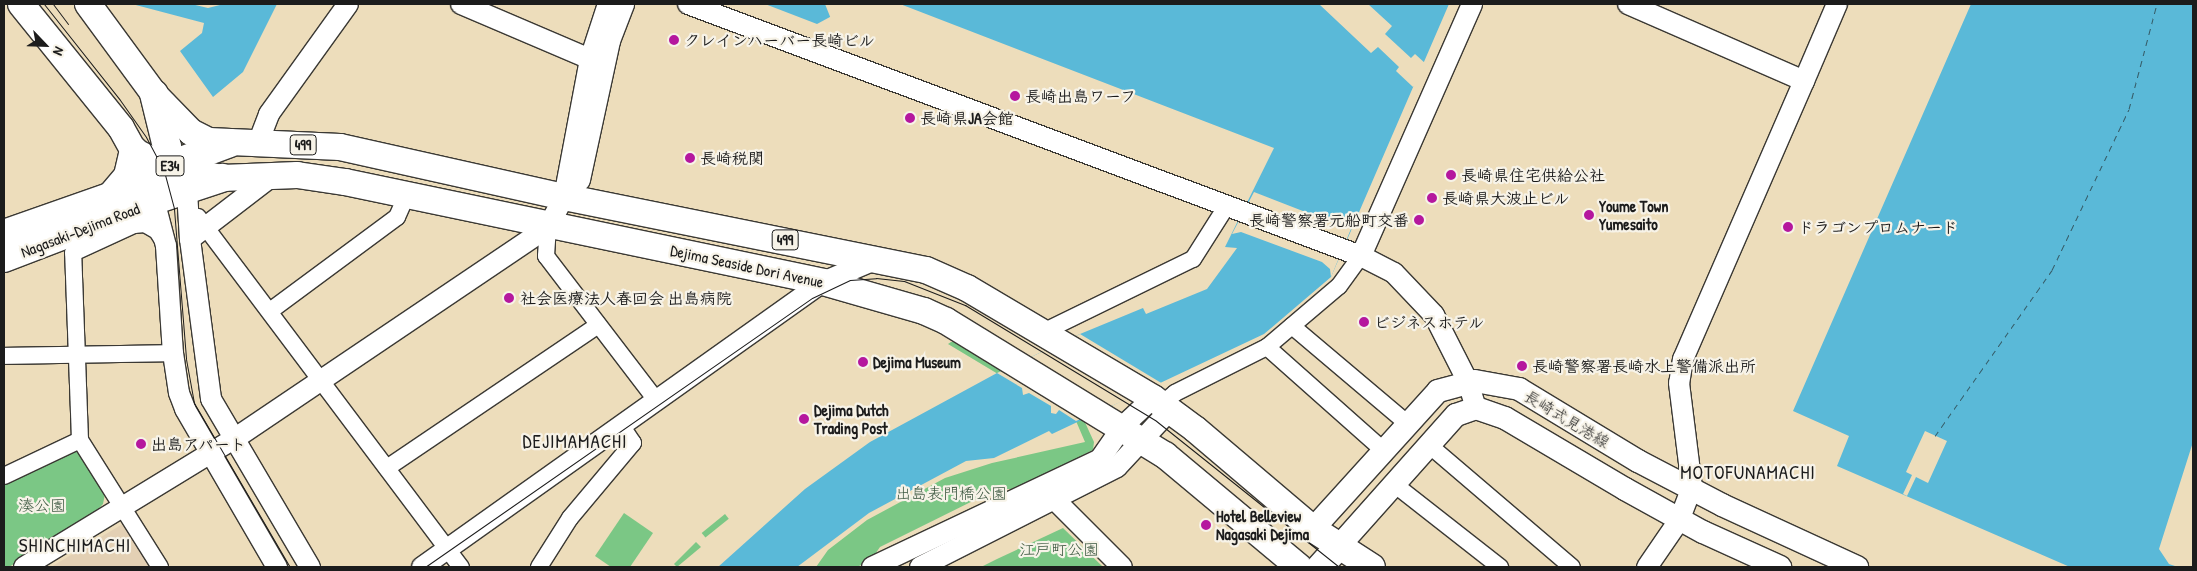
<!DOCTYPE html>
<meta charset="utf-8">
<style>
body{margin:0}
#map{position:relative;width:2197px;height:571px;overflow:hidden;background:#edddbb;font-family:"Patrick Hand","Klee One",sans-serif}
div>[style]{position:absolute}
.built>*{inset:0;background:#e3d0b4}
.green>*{inset:0;background:#7bc785;transform-origin:0 0}
.water>*{inset:0;background:#5ab9d8}
.pier>*{inset:0;background:#edddbb}
.ferry>*{height:1px;margin-top:-0.5px;transform-origin:0;background:repeating-linear-gradient(90deg,#355b67 0 6px,transparent 0 11px)}
.roads{filter:drop-shadow(1px 0 #3b3934) drop-shadow(-1px 0 #3b3934) drop-shadow(0 1px #3b3934) drop-shadow(0 -1px #3b3934)}
.minor>*{height:16px;margin:-8px;padding:0 8px;transform-origin:8px;border-radius:8px;background:#fff}
.tertiary>*{height:20px;margin:-10px;padding:0 10px;transform-origin:10px;border-radius:10px;background:#fff}
.secondary>*{height:22px;margin:-11px;padding:0 11px;transform-origin:11px;border-radius:11px;background:#fff}
.trunk>*{height:26px;margin:-13px;padding:0 13px;transform-origin:13px;border-radius:13px;background:#fff}
.motorway>*{height:28px;margin:-14px;padding:0 14px;transform-origin:14px;border-radius:14px;background:#fff}
.tram>*{height:1px;margin:-0.5px;padding:0 0.5px;transform-origin:0.5px;border-radius:0.5px;background:#1c1c1c}
.dots>*{width:14px;height:14px;translate:-50% -50%;box-sizing:border-box;border:2px solid #f7f3e8;border-radius:50%}
span{translate:-50% -50%;white-space:nowrap;text-align:center;line-height:1.15;-webkit-text-stroke:4.5px #f7f3e8;paint-order:stroke}
.shield-label span{padding:1px 4px;background:#f7f3e8;border:1px solid;border-radius:4px;-webkit-text-stroke-width:0}
.shield-label{font-size:15px;color:#1c1c1c;font-weight:700}
.poi-label{font-size:16px;color:#1c1c1c;font-weight:700}
.left{translate:0 -50%;text-align:left}
.right{translate:-100% -50%;text-align:right}
.street-label{font-size:16px;color:#1c1c1c}
.park-label{font-size:16px;color:#3d5841}
.quarter-label{font-size:19px;color:#1c1c1c;letter-spacing:1px}
.frame{position:absolute;inset:0;border:5px solid #1c1c1c;pointer-events:none}
.north{position:absolute;left:20px;top:20px;width:50px;height:50px;-webkit-text-stroke:4px #f7f3e8;paint-order:stroke;rotate:114deg;font-size:14px;font-weight:700;line-height:20px;text-align:center;color:#1c1c1c}
.north::after{content:'';display:block;margin:auto;width:18px;height:22px;background:#1c1c1c;clip-path:polygon(50% 0,100% 100%,50% 72%,0 100%)}
</style>
<div id="map">
<div class="built">
<div style="clip-path:polygon(126px 522px,152px 567px,51px 567px)"></div>
</div>
<div class="green">
<div style="clip-path:polygon(951px 342px,959px 342px,1083px 418px,1094px 442px,1093px 450px,1017px 489px,997px 489px,880px 547px,871px 560px,857px 567px,816px 567px,828px 550px,867px 520px,945px 478px,992px 463px,1085px 442px,1076px 421px,948px 344px)"></div>
<div style="clip-path:polygon(75px 449px,105px 494px,103px 504px,91px 517px,9px 567px,4px 567px,4px 484px)"></div>
<div style="clip-path:polygon(624px 513px,653px 533px,630px 567px,611px 567px,595px 556px)"></div>
<div style="left:725px;top:514px;width:6px;height:30px;rotate:51deg"></div>
<div style="clip-path:polygon(1063px 528px,1103px 567px,981px 567px,997px 559px)"></div>
<div style="clip-path:polygon(696px 542px,701px 547px,677px 567px,674px 564px)"></div>
</div>
<div class="water">
<div style="clip-path:polygon(132px 4px,191px 4px,208px 8px,224px 4px,277px 4px,243px 72px,213px 97px,180px 51px,202px 33px,204px 23px)"></div>
<div style="clip-path:polygon(765px 4px,854px 4px,817px 24px)"></div>
<div style="clip-path:polygon(900px 4px,1449px 4px,1331px 277px,1264px 334px,1052px 434px,1049px 431px,994px 458px,966px 461px,869px 513px,797px 567px,718px 567px,805px 489px,870px 442px,997px 373px,1080px 334px,1143px 308px,1146px 314px,1207px 289px,1237px 248px,1225px 247px,1274px 148px)"></div>
<div style="clip-path:polygon(1971px 4px,2193px 4px,2193px 442px,2159px 549px,2169px 564px,2178px 567px,2070px 567px,1837px 466px,1849px 436px,1793px 411px)"></div>
</div>
<div class="pier">
<div style="clip-path:polygon(825px 4px,857px 4px,831px 19px)"></div>
<div style="clip-path:polygon(1319px 4px,1368px 4px,1392px 26px,1385px 34px,1411px 58px,1415px 54px,1426px 64px,1418px 82px,1413px 87px,1396px 71px,1399px 67px,1378px 47px,1371px 53px)"></div>
<div style="clip-path:polygon(1254px 192px,1344px 227px,1353px 224px,1331px 277px,1330px 269px,1322px 262px,1241px 232px,1232px 234px)"></div>
<div style="clip-path:polygon(1080px 334px,1163px 384px,1076px 421px,1059px 410px,1056px 414px,1051px 413px,1051px 406px,1029px 393px,1023px 395px,1022px 388px,997px 373px)"></div>
<div style="clip-path:polygon(1925px 431px,1947px 441px,1928px 483px,1916px 477px,1907px 496px,1903px 494px,1912px 475px,1906px 472px)"></div>
</div>
<div class="ferry">
<div style="left:1935px;top:436px;width:203px;rotate:-54.8deg"></div>
<div style="left:2052px;top:270px;width:178px;rotate:-64.4deg"></div>
<div style="left:2129px;top:109px;width:109px;rotate:-75.1deg"></div>
</div>
<div class="roads">
<div class="minor">
<div style="left:198px;top:217px;width:438px;rotate:53.1deg"></div>
<div style="left:548px;top:227px;width:29px;rotate:94deg"></div>
<div style="left:546px;top:256px;width:181px;rotate:52.6deg"></div>
<div style="left:270px;top:311px;width:158px;rotate:-36.5deg"></div>
<div style="left:397px;top:217px;width:24px;rotate:-66deg"></div>
<div style="left:1292px;top:326px;width:152px;rotate:40.2deg"></div>
<div style="left:1041px;top:333px;width:169px;rotate:-26deg"></div>
<div style="left:1193px;top:259px;width:62px;rotate:-57.6deg"></div>
<div style="left:1267px;top:347px;width:157px;rotate:41.6deg"></div>
<div style="left:4px;top:356px;width:169px;rotate:-1deg"></div>
<div style="left:1162px;top:404px;width:17px;rotate:-40deg"></div>
<div style="left:1175px;top:393px;width:103px;rotate:-26.6deg"></div>
<div style="left:1267px;top:347px;width:94px;rotate:-40.3deg"></div>
<div style="left:1339px;top:286px;width:37px;rotate:-54deg"></div>
<div style="left:1429px;top:445px;width:188px;rotate:40.5deg"></div>
<div style="left:387px;top:468px;width:255px;rotate:-34.1deg"></div>
<div style="left:4px;top:476px;width:84px;rotate:-25.3deg"></div>
<div style="left:1394px;top:484px;width:135px;rotate:38.1deg"></div>
<div style="left:160px;top:567px;width:150px;rotate:-122.2deg"></div>
<div style="left:80px;top:440px;width:187px;rotate:-92.1deg"></div>
<div style="left:73px;top:253px;width:67px;rotate:-24.7deg"></div>
<div style="left:134px;top:225px;width:11px;rotate:-5deg"></div>
<div style="left:145px;top:224px;width:14px;rotate:30deg"></div>
<div style="left:157px;top:231px;width:13px;rotate:58deg"></div>
<div style="left:539px;top:567px;width:58px;rotate:-57.7deg"></div>
<div style="left:570px;top:518px;width:98px;rotate:-50deg"></div>
<div style="left:633px;top:443px;width:22px;rotate:-124deg"></div>
</div>
<div class="tertiary">
<div style="left:461px;top:4px;width:140px;rotate:23.1deg"></div>
<div style="left:688px;top:4px;width:719px;rotate:20.53deg"></div>
<div style="left:1361px;top:256px;width:37px;rotate:27deg"></div>
<div style="left:1394px;top:273px;width:58px;rotate:46.4deg"></div>
<div style="left:1434px;top:315px;width:75px;rotate:63.1deg"></div>
<div style="left:1468px;top:382px;width:27px;rotate:73deg"></div>
<div style="left:1628px;top:4px;width:192px;rotate:23.6deg"></div>
<div style="left:1804px;top:81px;width:303px;rotate:113.5deg"></div>
<div style="left:1683px;top:359px;width:24px;rotate:99deg"></div>
<div style="left:1679px;top:383px;width:105px;rotate:82.9deg"></div>
<div style="left:1692px;top:487px;width:34px;rotate:111deg"></div>
<div style="left:1680px;top:519px;width:58px;rotate:124.5deg"></div>
<div style="left:1804px;top:81px;width:84px;rotate:-66.8deg"></div>
<div style="left:258px;top:143px;width:31px;rotate:-69deg"></div>
<div style="left:269px;top:114px;width:135px;rotate:-54.3deg"></div>
<div style="left:186px;top:176px;width:63px;rotate:86.4deg"></div>
<div style="left:190px;top:239px;width:161px;rotate:82.5deg"></div>
<div style="left:211px;top:399px;width:195px;rotate:59.5deg"></div>
<div style="left:151px;top:188px;width:60px;rotate:75.5deg"></div>
<div style="left:166px;top:246px;width:107px;rotate:86.3deg"></div>
<div style="left:173px;top:353px;width:40px;rotate:81.5deg"></div>
<div style="left:179px;top:393px;width:17px;rotate:69deg"></div>
<div style="left:185px;top:409px;width:183px;rotate:59.8deg"></div>
<div style="left:564px;top:197px;width:140px;rotate:-79.3deg"></div>
<div style="left:590px;top:59px;width:58px;rotate:-71.9deg"></div>
<div style="left:190px;top:239px;width:103px;rotate:-37.5deg"></div>
<div style="left:1361px;top:256px;width:275px;rotate:-66.2deg"></div>
<div style="left:1056px;top:501px;width:93px;rotate:45deg"></div>
<div style="left:24px;top:567px;width:246px;rotate:-31.4deg"></div>
<div style="left:234px;top:439px;width:379px;rotate:-34deg"></div>
<div style="left:548px;top:227px;width:34px;rotate:-62deg"></div>
<div style="left:564px;top:197px;width:23px;rotate:-47deg"></div>
<div style="left:580px;top:180px;width:142px;rotate:-77.8deg"></div>
<div style="left:610px;top:41px;width:40px;rotate:-69deg"></div>
<div style="left:422px;top:567px;width:492px;rotate:-35.4deg"></div>
<div style="left:823px;top:282px;width:59px;rotate:-23.1deg"></div>
<div style="left:872px;top:567px;width:252px;rotate:-25.3deg"></div>
<div style="left:1100px;top:459px;width:39px;rotate:-55deg"></div>
<div style="left:1122px;top:427px;width:42px;rotate:-43.1deg"></div>
<div style="left:920px;top:567px;width:221px;rotate:-26.9deg"></div>
<div style="left:1117px;top:467px;width:78px;rotate:-47.1deg"></div>
</div>
<div class="secondary">
<div style="left:1313px;top:529px;width:186px;rotate:-47.8deg"></div>
<div style="left:1438px;top:391px;width:38px;rotate:-15deg"></div>
<div style="left:1475px;top:381px;width:45px;rotate:10.3deg"></div>
<div style="left:1519px;top:389px;width:139px;rotate:31.2deg"></div>
<div style="left:1638px;top:461px;width:95px;rotate:27.6deg"></div>
<div style="left:1722px;top:505px;width:149px;rotate:24.7deg"></div>
<div style="left:1340px;top:545px;width:174px;rotate:-48.3deg"></div>
<div style="left:1456px;top:415px;width:21px;rotate:-19deg"></div>
<div style="left:1476px;top:408px;width:31px;rotate:19deg"></div>
<div style="left:1505px;top:418px;width:139px;rotate:30.6deg"></div>
<div style="left:1625px;top:489px;width:89px;rotate:28.9deg"></div>
<div style="left:1703px;top:532px;width:85px;rotate:24.4deg"></div>
</div>
<div class="trunk">
<div style="left:21px;top:4px;width:159px;rotate:51.1deg"></div>
<div style="left:121px;top:128px;width:26px;rotate:61deg"></div>
<div style="left:134px;top:151px;width:35px;rotate:27deg"></div>
<div style="left:165px;top:167px;width:58px;rotate:10.9deg"></div>
<div style="left:222px;top:178px;width:75px;rotate:-2.3deg"></div>
<div style="left:297px;top:175px;width:49px;rotate:8.3deg"></div>
<div style="left:345px;top:182px;width:488px;rotate:11.8deg"></div>
<div style="left:823px;top:282px;width:105px;rotate:16deg"></div>
<div style="left:924px;top:311px;width:24px;rotate:24deg"></div>
<div style="left:946px;top:321px;width:257px;rotate:31.5deg"></div>
<div style="left:1165px;top:455px;width:175px;rotate:39.9deg"></div>
<div style="left:88px;top:4px;width:112px;rotate:53.7deg"></div>
<div style="left:154px;top:94px;width:53px;rotate:45.8deg"></div>
<div style="left:191px;top:132px;width:20px;rotate:27deg"></div>
<div style="left:209px;top:141px;width:131px;rotate:2.6deg"></div>
<div style="left:340px;top:147px;width:230px;rotate:12.6deg"></div>
<div style="left:564px;top:197px;width:369px;rotate:11.4deg"></div>
<div style="left:926px;top:270px;width:45px;rotate:23.7deg"></div>
<div style="left:967px;top:288px;width:216px;rotate:30.6deg"></div>
<div style="left:1153px;top:398px;width:52px;rotate:36.4deg"></div>
<div style="left:1195px;top:429px;width:155px;rotate:40.3deg"></div>
<div style="left:1313px;top:529px;width:70px;rotate:32.8deg"></div>
<div style="left:1320px;top:567px;width:30px;rotate:-48deg"></div>
</div>
<div class="motorway">
<div style="left:154px;top:94px;width:55px;rotate:76.2deg"></div>
<div style="left:167px;top:147px;width:35px;rotate:98deg"></div>
<div style="left:113px;top:194px;width:23px;rotate:-50deg"></div>
<div style="left:128px;top:176px;width:26px;rotate:-77deg"></div>
<div style="left:4px;top:234px;width:114px;rotate:-19.4deg"></div>
<div style="left:112px;top:196px;width:60px;rotate:-28.7deg"></div>
<div style="left:165px;top:167px;width:69px;rotate:-20.3deg"></div>
<div style="left:4px;top:258px;width:162px;rotate:-21deg"></div>
<div style="left:155px;top:200px;width:71px;rotate:-18.2deg"></div>
</div>
</div>
<div class="tram">
<div style="left:44px;top:4px;width:122px;rotate:51.6deg"></div>
<div style="left:120px;top:100px;width:45px;rotate:54.9deg"></div>
<div style="left:146px;top:137px;width:38px;rotate:62deg"></div>
<div style="left:164px;top:171px;width:39px;rotate:75deg"></div>
<div style="left:174px;top:209px;width:150px;rotate:85.4deg"></div>
<div style="left:186px;top:359px;width:45px;rotate:79.7deg"></div>
<div style="left:194px;top:403px;width:190px;rotate:59.7deg"></div>
<div style="left:53px;top:4px;width:25px;rotate:53deg"></div>
<div style="left:425px;top:567px;width:471px;rotate:-34.8deg"></div>
<div style="left:812px;top:298px;width:42px;rotate:-25.3deg"></div>
<div style="left:850px;top:280px;width:26px;rotate:-4deg"></div>
<div style="left:876px;top:278px;width:28px;rotate:6deg"></div>
<div style="left:904px;top:281px;width:66px;rotate:21.5deg"></div>
<div style="left:965px;top:305px;width:222px;rotate:31.2deg"></div>
<div style="left:1155px;top:420px;width:236px;rotate:38.6deg"></div>
</div>
<div class="dots">
<div style="left:674px;top:40px;background:#b5179e"></div>
<div style="left:1015px;top:96px;background:#b5179e"></div>
<div style="left:910px;top:118px;background:#b5179e"></div>
<div style="left:690px;top:158px;background:#b5179e"></div>
<div style="left:1451px;top:175px;background:#b5179e"></div>
<div style="left:1432px;top:198px;background:#b5179e"></div>
<div style="left:1589px;top:215px;background:#b5179e"></div>
<div style="left:1419px;top:220px;background:#b5179e"></div>
<div style="left:1788px;top:227px;background:#b5179e"></div>
<div style="left:509px;top:298px;background:#b5179e"></div>
<div style="left:1364px;top:322px;background:#b5179e"></div>
<div style="left:863px;top:362px;background:#b5179e"></div>
<div style="left:1522px;top:366px;background:#b5179e"></div>
<div style="left:804px;top:419px;background:#b5179e"></div>
<div style="left:141px;top:444px;background:#b5179e"></div>
<div style="left:1206px;top:525px;background:#b5179e"></div>
</div>
<div class="shield-label">
<span style="left:303px;top:145px">499</span>
<span style="left:170px;top:166px">E34</span>
<span style="left:785px;top:240px">499</span>
</div>
<div class="poi-label">
<span class="left" style="left:684px;top:40px">クレインハーバー長崎ビル</span>
<span class="left" style="left:1025px;top:96px">長崎出島ワーフ</span>
<span class="left" style="left:920px;top:118px">長崎県JA会館</span>
<span class="left" style="left:700px;top:158px">長崎税関</span>
<span class="left" style="left:1461px;top:175px">長崎県住宅供給公社</span>
<span class="left" style="left:1442px;top:198px">長崎県大波止ビル</span>
<span class="left" style="left:1599px;top:215px">Youme Town<br>Yumesaito</span>
<span class="right" style="left:1409px;top:220px">長崎警察署元船町交番</span>
<span class="left" style="left:1798px;top:227px">ドラゴンプロムナード</span>
<span class="left" style="left:520px;top:298px">社会医療法人春回会 出島病院</span>
<span class="left" style="left:1374px;top:322px">ビジネスホテル</span>
<span class="left" style="left:873px;top:362px">Dejima Museum</span>
<span class="left" style="left:1532px;top:366px">長崎警察署長崎水上警備派出所</span>
<span class="left" style="left:814px;top:419px">Dejima Dutch<br>Trading Post</span>
<span class="left" style="left:151px;top:444px">出島アパート</span>
<span class="left" style="left:1216px;top:525px">Hotel Belleview<br>Nagasaki Dejima</span>
</div>
<div class="street-label">
<span style="left:80px;top:230px;rotate:-21deg">Nagasaki-Dejima Road</span>
<span style="left:747px;top:266px;rotate:12deg">Dejima Seaside Dori Avenue</span>
<span style="left:1567px;top:419px;rotate:31deg">長崎式見港線</span>
</div>
<div class="park-label">
<span style="left:951px;top:493px">出島表門橋公園</span>
<span style="left:42px;top:505px">湊公園</span>
<span style="left:1059px;top:549px">江戸町公園</span>
</div>
<div class="quarter-label">
<span style="left:575px;top:442px">DEJIMAMACHI</span>
<span style="left:1748px;top:473px">MOTOFUNAMACHI</span>
<span style="left:75px;top:546px">SHINCHIMACHI</span>
</div>
<div class="frame"></div>
<div class="north">N</div>
</div>
